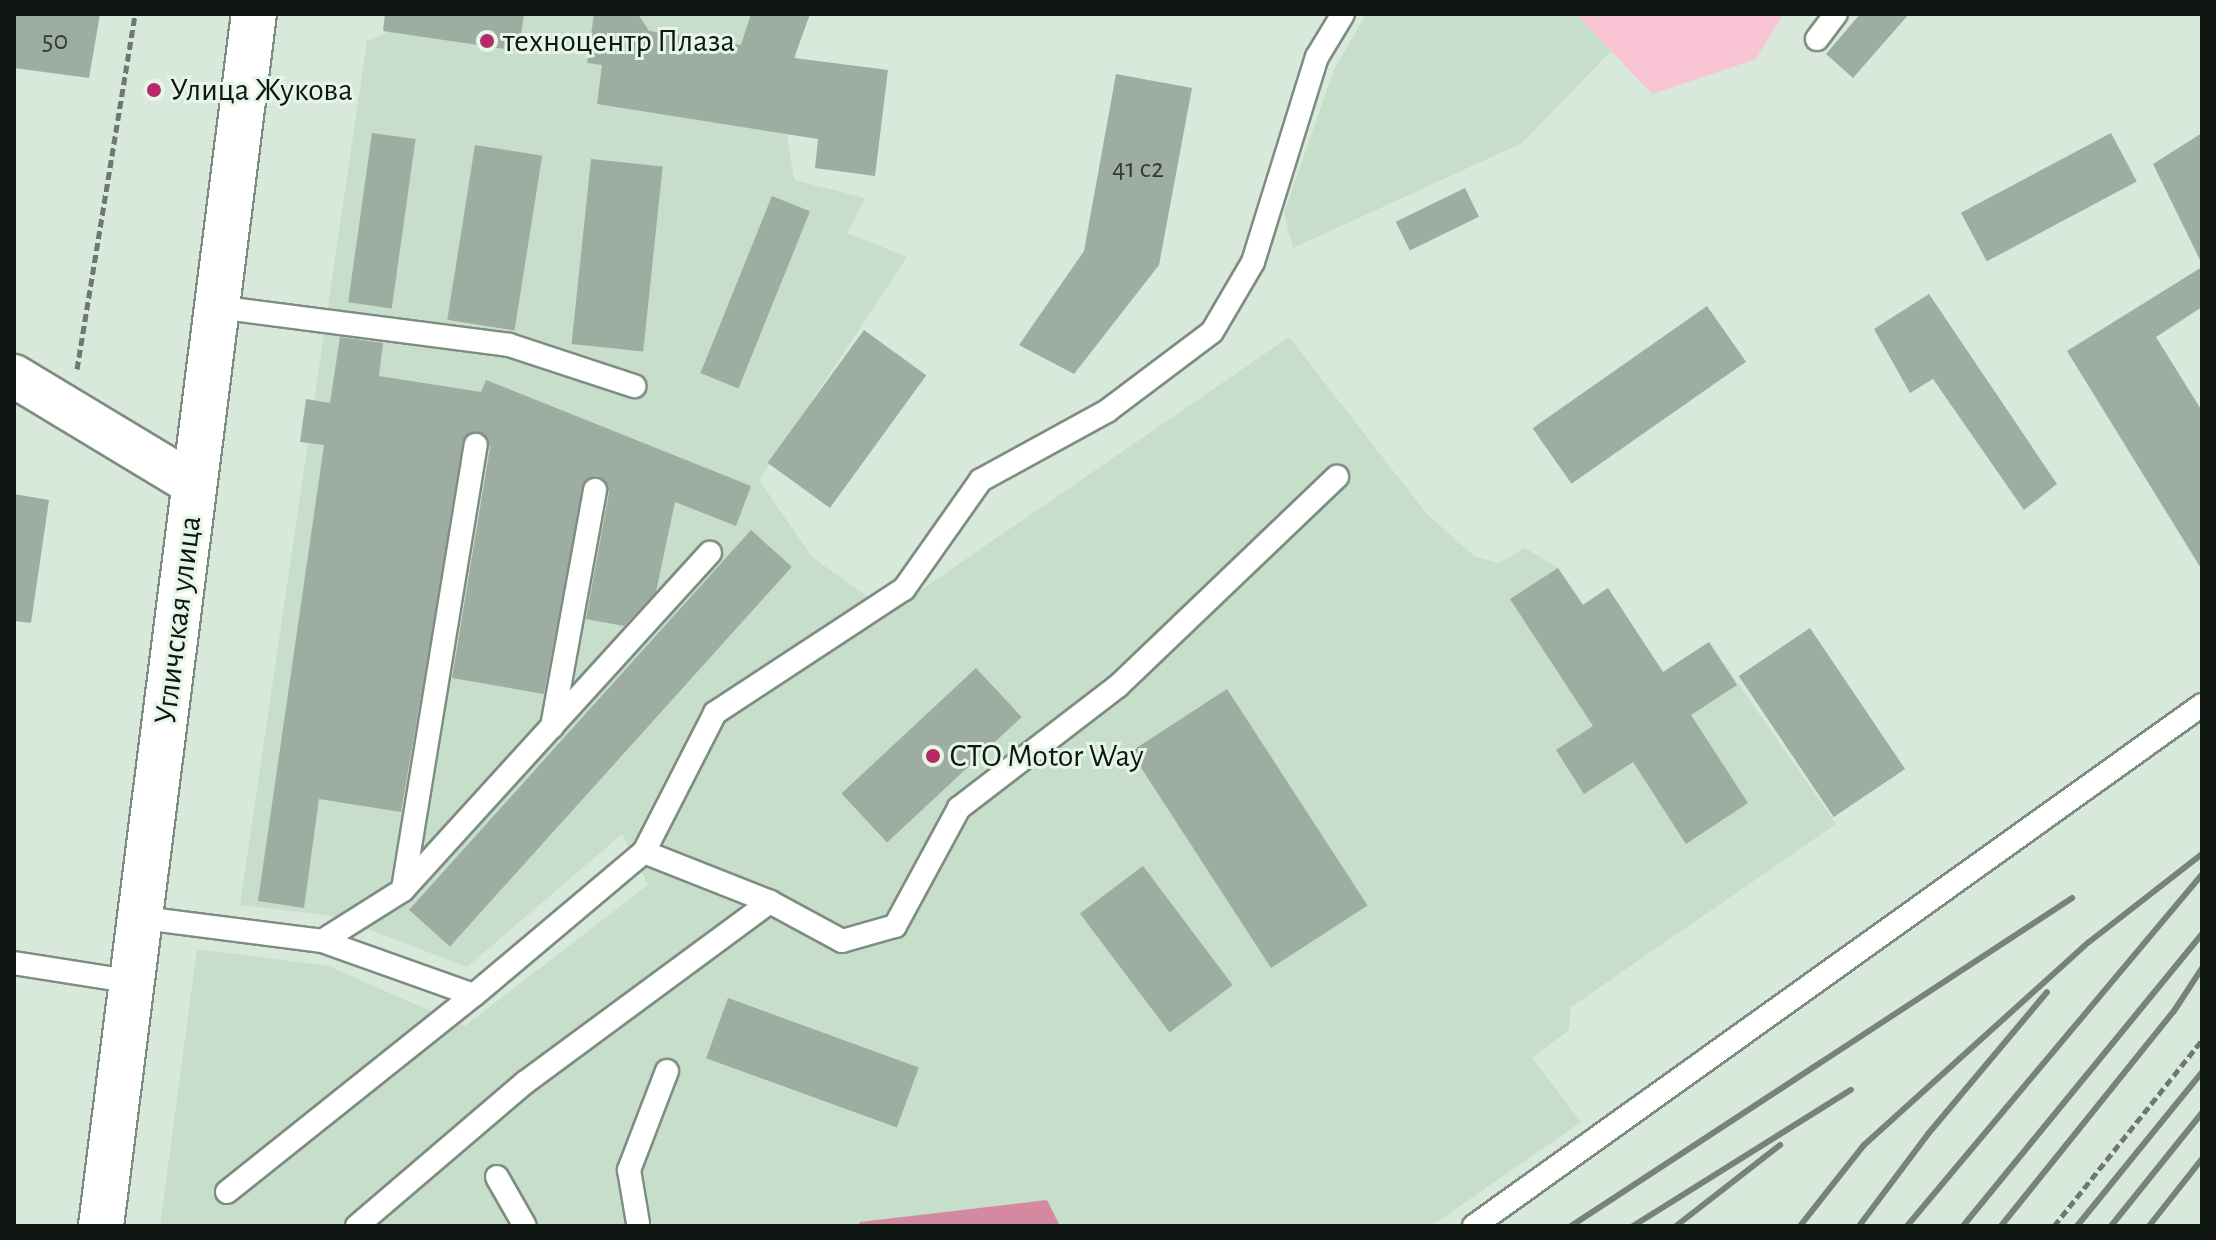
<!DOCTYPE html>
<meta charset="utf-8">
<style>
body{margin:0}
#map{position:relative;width:2216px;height:1240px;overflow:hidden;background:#d8e8db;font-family:"Alegreya Sans",sans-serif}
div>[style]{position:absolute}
.built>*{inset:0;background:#c7decb}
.green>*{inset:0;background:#f9c5d4}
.forest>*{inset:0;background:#d589a1}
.building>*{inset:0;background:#9eada1;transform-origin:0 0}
.path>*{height:5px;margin-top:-2.5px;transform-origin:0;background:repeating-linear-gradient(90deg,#6d786f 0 8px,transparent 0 12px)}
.roads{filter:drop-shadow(2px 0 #7e8d81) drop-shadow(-2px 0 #7e8d81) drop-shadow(0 2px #7e8d81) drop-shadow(0 -2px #7e8d81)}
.service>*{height:22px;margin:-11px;padding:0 11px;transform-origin:11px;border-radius:11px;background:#fff}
.minor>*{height:42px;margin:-21px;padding:0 21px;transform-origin:21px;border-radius:21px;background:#fff}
.secondary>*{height:44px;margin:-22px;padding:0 22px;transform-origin:22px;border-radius:22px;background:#fff}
.rail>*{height:6px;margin:-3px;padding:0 3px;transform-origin:3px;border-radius:3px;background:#778279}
.dots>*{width:22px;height:22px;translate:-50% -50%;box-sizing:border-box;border:4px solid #e5f6e8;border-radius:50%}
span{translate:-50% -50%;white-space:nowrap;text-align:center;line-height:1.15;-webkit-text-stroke:6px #e5f6e8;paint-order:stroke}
.number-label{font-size:28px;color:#333b34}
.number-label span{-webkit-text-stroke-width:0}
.poi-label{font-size:32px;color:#0f1510}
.left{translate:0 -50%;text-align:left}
.street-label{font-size:32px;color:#0f1510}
.frame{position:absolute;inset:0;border:16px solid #0f1510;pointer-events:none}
</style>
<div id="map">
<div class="built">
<div style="clip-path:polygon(391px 14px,810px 14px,797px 50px,787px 134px,794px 180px,865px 198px,847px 233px,907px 257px,759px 480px,812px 557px,889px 612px,1289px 337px,1426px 513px,1475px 557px,1499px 563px,1525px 548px,1558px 568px,1583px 604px,1608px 588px,1663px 672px,1709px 642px,1836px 824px,1571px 1007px,1569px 1030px,1532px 1058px,1581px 1122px,1431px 1226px,160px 1226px,197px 949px,328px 966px,465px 1026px,648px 885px,622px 834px,467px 967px,334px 916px,240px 905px,367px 41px,388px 32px)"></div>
<div style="clip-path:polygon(1366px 14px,1576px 14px,1611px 51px,1522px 143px,1293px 248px,1284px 213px,1334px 70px)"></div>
</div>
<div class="green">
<div style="clip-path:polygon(1576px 14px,1783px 14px,1756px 59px,1652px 94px)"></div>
</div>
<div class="forest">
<div style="clip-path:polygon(1047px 1200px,1060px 1226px,858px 1226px,860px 1222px)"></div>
</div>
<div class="building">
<div style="clip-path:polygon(14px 14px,100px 14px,89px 78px,14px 68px)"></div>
<div style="clip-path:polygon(385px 14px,524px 14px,519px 51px,383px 31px)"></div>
<div style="clip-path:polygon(594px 14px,638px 14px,649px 31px,741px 45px,751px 14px,810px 14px,794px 58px,888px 70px,875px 176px,815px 168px,818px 139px,597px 104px,602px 65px,587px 63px)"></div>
<div style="clip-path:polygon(1860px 14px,1909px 14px,1853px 78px,1826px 54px)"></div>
<div style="clip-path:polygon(1116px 74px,1192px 88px,1159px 265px,1074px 374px,1019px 345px,1084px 251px)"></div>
<div style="left:372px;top:133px;width:44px;height:171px;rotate:8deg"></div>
<div style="left:2111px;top:133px;width:55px;height:170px;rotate:62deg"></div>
<div style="clip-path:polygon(2202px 133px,2202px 264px,2153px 164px)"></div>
<div style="left:475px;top:145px;width:68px;height:177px;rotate:9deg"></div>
<div style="left:591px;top:159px;width:72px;height:186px;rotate:6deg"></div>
<div style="left:1465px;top:188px;width:32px;height:77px;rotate:64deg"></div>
<div style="left:772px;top:196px;width:41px;height:191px;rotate:22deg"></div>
<div style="clip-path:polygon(2202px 267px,2202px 307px,2156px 337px,2202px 411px,2202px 570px,2067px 351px)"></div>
<div style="clip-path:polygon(1929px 294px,2057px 484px,2024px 510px,1933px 379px,1910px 393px,1874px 329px)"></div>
<div style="left:1707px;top:306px;width:68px;height:213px;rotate:55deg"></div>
<div style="left:864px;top:330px;width:77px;height:164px;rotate:36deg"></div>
<div style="clip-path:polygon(340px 337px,383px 343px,379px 376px,481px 392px,486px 380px,751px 486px,736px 526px,675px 502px,656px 592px,624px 626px,586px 619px,609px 492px,598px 476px,585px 480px,544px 694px,452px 678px,490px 447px,484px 434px,466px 436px,401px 812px,319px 799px,304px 908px,258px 901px,324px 445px,300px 442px,306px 399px,330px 403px)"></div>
<div style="clip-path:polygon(14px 494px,49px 500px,31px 623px,14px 621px)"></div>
<div style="left:751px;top:530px;width:55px;height:511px;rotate:42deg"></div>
<div style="clip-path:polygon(1558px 568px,1583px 605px,1608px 588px,1663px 672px,1709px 642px,1737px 685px,1691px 715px,1748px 803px,1686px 844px,1633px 762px,1584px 794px,1556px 750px,1593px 726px,1510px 599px)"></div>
<div style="left:1810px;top:628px;width:170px;height:86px;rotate:56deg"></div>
<div style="left:976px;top:668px;width:67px;height:184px;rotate:47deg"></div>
<div style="left:1227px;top:689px;width:258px;height:115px;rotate:57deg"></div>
<div style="left:1143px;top:866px;width:149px;height:79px;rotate:53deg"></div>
<div style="left:728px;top:998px;width:203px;height:64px;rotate:20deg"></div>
</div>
<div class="path">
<div style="left:77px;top:369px;width:360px;rotate:-80.7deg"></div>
<div style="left:2054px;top:1226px;width:238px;rotate:-51.5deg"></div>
</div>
<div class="roads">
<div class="service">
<div style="left:1817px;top:39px;width:31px;rotate:-53deg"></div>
<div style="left:217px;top:307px;width:294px;rotate:7.4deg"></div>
<div style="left:509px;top:345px;width:132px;rotate:18.2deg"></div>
<div style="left:552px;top:727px;width:241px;rotate:-79.7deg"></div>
<div style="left:644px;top:852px;width:156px;rotate:-62.9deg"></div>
<div style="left:715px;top:713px;width:226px;rotate:-33.3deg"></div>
<div style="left:904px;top:589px;width:133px;rotate:-54.8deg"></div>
<div style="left:981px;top:480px;width:144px;rotate:-28.7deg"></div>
<div style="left:1107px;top:411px;width:131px;rotate:-37deg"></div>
<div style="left:1212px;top:332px;width:81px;rotate:-59.6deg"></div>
<div style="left:1253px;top:262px;width:215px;rotate:-72.7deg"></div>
<div style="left:1317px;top:57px;width:50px;rotate:-58.8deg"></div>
<div style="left:403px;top:889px;width:450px;rotate:-80.7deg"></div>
<div style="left:143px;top:918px;width:180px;rotate:7.3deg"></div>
<div style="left:322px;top:941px;width:161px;rotate:19.6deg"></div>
<div style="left:474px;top:995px;width:222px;rotate:-40.1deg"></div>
<div style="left:644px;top:852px;width:136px;rotate:21.6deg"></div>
<div style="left:770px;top:902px;width:82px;rotate:28.4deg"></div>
<div style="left:842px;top:941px;width:55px;rotate:-15.8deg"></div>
<div style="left:895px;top:926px;width:134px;rotate:-61.5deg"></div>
<div style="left:959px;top:808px;width:200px;rotate:-37.5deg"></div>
<div style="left:1118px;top:686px;width:303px;rotate:-43.7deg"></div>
<div style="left:322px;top:941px;width:96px;rotate:-32.2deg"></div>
<div style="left:403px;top:890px;width:456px;rotate:-47.7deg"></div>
<div style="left:14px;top:963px;width:121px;rotate:9deg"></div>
<div style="left:497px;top:1177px;width:56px;rotate:60.3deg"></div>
<div style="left:227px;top:1192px;width:316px;rotate:-38.6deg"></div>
<div style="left:638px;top:1223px;width:54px;rotate:-99.6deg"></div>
<div style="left:629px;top:1170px;width:106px;rotate:-69deg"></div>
<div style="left:357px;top:1226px;width:223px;rotate:-40.5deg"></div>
<div style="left:527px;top:1081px;width:302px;rotate:-36.4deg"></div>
<div style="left:1474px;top:1226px;width:895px;rotate:-35.59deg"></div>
</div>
<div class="minor">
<div style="left:14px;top:376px;width:211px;rotate:31.1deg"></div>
</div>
<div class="secondary">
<div style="left:101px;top:1226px;width:1222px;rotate:-82.81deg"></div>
</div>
</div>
<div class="rail">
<div style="left:1571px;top:1226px;width:599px;rotate:-33.21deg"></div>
<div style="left:1633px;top:1226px;width:257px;rotate:-32deg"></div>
<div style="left:1676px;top:1226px;width:132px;rotate:-37.9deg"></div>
<div style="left:1800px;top:1226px;width:103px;rotate:-51.7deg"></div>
<div style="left:1864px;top:1145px;width:303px;rotate:-42.1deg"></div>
<div style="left:2089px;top:942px;width:143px;rotate:-37.9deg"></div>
<div style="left:1859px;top:1226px;width:115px;rotate:-53.1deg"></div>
<div style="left:1928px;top:1134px;width:185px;rotate:-50deg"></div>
<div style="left:1907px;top:1226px;width:459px;rotate:-50deg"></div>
<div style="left:1963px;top:1226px;width:377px;rotate:-50.7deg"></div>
<div style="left:2001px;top:1226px;width:276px;rotate:-51.2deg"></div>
<div style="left:2174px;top:1011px;width:51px;rotate:-56.9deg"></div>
<div style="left:2077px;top:1226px;width:198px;rotate:-50.9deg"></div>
<div style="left:2111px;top:1226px;width:145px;rotate:-51.2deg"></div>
<div style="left:2149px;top:1226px;width:85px;rotate:-51.7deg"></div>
</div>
<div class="dots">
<div style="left:487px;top:41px;background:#b62b67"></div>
<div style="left:154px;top:90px;background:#b62b67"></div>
<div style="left:933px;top:756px;background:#b62b67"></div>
</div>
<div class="number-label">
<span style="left:55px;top:41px">50</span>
<span style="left:1138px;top:169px">41 с2</span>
</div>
<div class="poi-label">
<span class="left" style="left:503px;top:41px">техноцентр Плаза</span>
<span class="left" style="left:170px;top:90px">Улица Жукова</span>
<span class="left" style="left:949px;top:756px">СТО Motor Way</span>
</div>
<div class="street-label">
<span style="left:178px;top:620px;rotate:-83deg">Угличская улица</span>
</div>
<div class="frame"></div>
</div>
